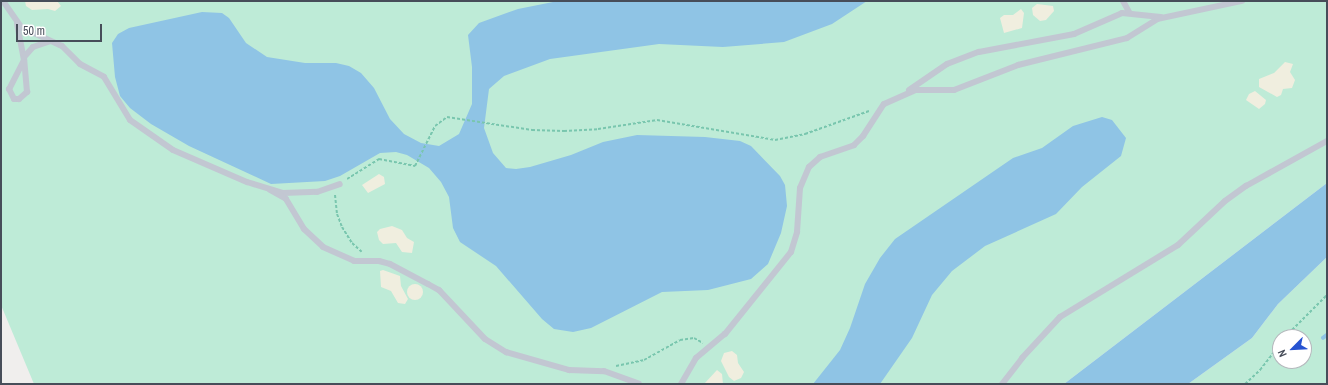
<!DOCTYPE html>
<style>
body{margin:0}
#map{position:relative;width:1328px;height:385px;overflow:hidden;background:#f0eeed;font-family:"Archivo Narrow",sans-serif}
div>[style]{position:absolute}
.green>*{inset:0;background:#beebd7}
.sand>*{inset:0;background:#f0eedf}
.round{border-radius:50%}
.water>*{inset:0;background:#8fc4e5}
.stream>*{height:3.5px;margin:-1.75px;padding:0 1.75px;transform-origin:1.75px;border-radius:1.75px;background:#8fc4e5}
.path>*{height:2px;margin-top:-1px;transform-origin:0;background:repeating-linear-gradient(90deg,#79c6ae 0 3px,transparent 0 5px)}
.service>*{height:6px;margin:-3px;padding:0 3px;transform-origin:3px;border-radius:3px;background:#c2c7d2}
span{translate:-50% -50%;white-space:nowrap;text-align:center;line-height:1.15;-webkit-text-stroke:3px #fff;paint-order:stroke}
.frame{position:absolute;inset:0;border:2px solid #474d59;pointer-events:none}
.north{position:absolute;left:1272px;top:329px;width:40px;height:40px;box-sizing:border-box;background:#fff;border:1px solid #b5b8bd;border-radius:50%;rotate:246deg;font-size:11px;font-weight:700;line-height:16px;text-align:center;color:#474d59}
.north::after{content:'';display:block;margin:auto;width:14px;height:18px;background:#2653d1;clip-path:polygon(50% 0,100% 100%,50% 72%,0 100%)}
.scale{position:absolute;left:16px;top:24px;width:86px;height:18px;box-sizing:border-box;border:2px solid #474d59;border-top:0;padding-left:5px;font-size:12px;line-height:14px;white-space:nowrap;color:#474d59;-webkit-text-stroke:3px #fff;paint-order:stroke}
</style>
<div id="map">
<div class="green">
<div style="clip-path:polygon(1px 1px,1327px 1px,1327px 183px,1064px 384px,34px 384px,1px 305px)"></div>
<div style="clip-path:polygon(evenodd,1327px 257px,1327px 384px,1188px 384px,1252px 338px,1278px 304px,1327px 257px,1280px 337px,1304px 337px,1304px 361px,1280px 361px,1280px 337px)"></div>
</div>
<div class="sand">
<div style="clip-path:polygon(25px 1px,57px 1px,61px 6px,55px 11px,48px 9px,32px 10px,26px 6px)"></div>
<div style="clip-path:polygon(1037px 4px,1053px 6px,1054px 11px,1046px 20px,1040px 21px,1033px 15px,1032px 8px)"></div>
<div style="clip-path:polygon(1021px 9px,1024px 13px,1022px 28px,1004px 33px,1000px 18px,1004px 15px,1013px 15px)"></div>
<div style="clip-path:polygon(1285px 62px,1293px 64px,1290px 72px,1295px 80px,1292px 88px,1283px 89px,1281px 95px,1277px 97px,1259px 87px,1259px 79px,1274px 73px)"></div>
<div style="clip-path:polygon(1255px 91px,1266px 100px,1265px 104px,1259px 109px,1246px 100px,1249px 94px)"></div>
<div style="clip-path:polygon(379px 174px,384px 177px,385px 184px,368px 193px,362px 185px)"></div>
<div style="clip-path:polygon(392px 226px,402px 230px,407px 238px,414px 242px,412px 253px,402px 252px,396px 243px,383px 244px,379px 240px,377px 232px,380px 229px)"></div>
<div style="clip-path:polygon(383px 270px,400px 276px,401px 286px,408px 299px,405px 304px,398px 303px,391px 291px,381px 287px,380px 271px)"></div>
<div class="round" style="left:407px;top:284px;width:16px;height:16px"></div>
<div style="clip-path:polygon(732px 351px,737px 355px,738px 363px,744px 372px,741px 378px,734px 381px,729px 377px,721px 361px,724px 353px)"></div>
<div style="clip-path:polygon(717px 370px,722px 374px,723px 384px,704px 384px)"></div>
</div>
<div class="water">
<div style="clip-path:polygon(558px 1px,867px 1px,832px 24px,784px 42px,723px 47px,659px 44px,550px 59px,504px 76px,489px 89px,484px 128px,493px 153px,506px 168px,516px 169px,530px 167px,571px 155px,603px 142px,637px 135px,705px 137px,740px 141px,751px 146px,780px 176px,785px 185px,787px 206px,781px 233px,768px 264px,751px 279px,708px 290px,662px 292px,591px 328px,573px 332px,554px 329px,542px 319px,496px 266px,460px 242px,453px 228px,449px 197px,441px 182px,429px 168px,407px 155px,396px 152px,380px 153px,340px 176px,325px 181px,271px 184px,189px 146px,151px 124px,130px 108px,120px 96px,115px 77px,112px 43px,118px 34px,129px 28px,202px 12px,222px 13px,229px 18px,246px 43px,267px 57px,305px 63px,336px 63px,349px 66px,361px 73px,374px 88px,390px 119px,404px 134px,421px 143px,439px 146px,459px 134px,472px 104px,472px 67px,468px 35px,479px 23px,518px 9px)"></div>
<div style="clip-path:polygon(1102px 117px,1112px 120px,1126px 138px,1121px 156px,1082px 187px,1056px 214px,985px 246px,952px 271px,932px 295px,912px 338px,880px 384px,813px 384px,840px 350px,850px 328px,865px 284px,880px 258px,895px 239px,1013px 158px,1042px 148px,1073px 126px)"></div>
<div style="clip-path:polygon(1327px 183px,1327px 257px,1278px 304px,1252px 338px,1188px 384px,1064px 384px)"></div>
</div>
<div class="stream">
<div style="left:1323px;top:338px;width:5px;rotate:-37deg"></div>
</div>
<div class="path">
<div style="left:347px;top:179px;width:38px;rotate:-32deg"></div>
<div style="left:379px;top:159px;width:37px;rotate:11deg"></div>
<div style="left:415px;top:166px;width:45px;rotate:-63.4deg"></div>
<div style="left:435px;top:126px;width:15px;rotate:-37deg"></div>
<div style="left:447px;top:117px;width:86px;rotate:8.7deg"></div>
<div style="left:532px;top:130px;width:32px;rotate:2deg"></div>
<div style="left:564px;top:131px;width:34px;rotate:-3deg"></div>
<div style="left:598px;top:129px;width:60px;rotate:-8.7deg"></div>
<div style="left:657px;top:120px;width:120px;rotate:9.6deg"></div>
<div style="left:775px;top:140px;width:31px;rotate:-11deg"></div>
<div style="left:805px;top:134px;width:68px;rotate:-19.8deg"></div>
<div style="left:335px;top:195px;width:19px;rotate:84deg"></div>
<div style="left:337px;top:214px;width:14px;rotate:69deg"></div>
<div style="left:342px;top:227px;width:19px;rotate:58deg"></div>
<div style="left:352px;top:243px;width:13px;rotate:42deg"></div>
<div style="left:1285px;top:337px;width:59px;rotate:-45deg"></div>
<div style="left:616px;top:366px;width:29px;rotate:-12deg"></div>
<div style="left:644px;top:360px;width:41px;rotate:-29.1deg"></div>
<div style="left:680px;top:340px;width:14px;rotate:-8deg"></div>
<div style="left:694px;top:338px;width:10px;rotate:29deg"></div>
<div style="left:1245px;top:384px;width:21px;rotate:-43deg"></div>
<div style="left:1260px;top:370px;width:33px;rotate:-52deg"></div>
</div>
<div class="service">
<div style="left:3px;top:1px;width:32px;rotate:55deg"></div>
<div style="left:21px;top:27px;width:45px;rotate:24.9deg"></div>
<div style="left:62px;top:46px;width:25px;rotate:45deg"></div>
<div style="left:80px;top:64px;width:27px;rotate:28deg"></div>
<div style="left:104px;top:77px;width:50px;rotate:58.8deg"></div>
<div style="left:130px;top:120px;width:52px;rotate:34.9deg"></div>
<div style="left:173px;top:150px;width:81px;rotate:23.4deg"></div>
<div style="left:247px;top:182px;width:38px;rotate:17deg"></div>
<div style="left:283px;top:193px;width:34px;rotate:-2deg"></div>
<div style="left:317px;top:192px;width:24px;rotate:-19deg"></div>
<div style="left:1123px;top:1px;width:13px;rotate:61deg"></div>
<div style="left:17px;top:24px;width:37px;rotate:79deg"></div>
<div style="left:24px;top:60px;width:33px;rotate:117deg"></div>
<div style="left:9px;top:89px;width:11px;rotate:63deg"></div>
<div style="left:14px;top:99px;width:5px"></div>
<div style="left:19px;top:99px;width:11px;rotate:-41deg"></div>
<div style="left:27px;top:92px;width:38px;rotate:-95deg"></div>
<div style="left:25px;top:56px;width:12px;rotate:-48deg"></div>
<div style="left:33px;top:47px;width:18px;rotate:-19deg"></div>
<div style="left:909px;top:90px;width:46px;rotate:-34.4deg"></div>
<div style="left:947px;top:64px;width:34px;rotate:-21deg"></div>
<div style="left:979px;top:52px;width:97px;rotate:-10.7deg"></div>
<div style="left:1074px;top:34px;width:52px;rotate:-23.6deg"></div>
<div style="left:1122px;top:13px;width:39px;rotate:6deg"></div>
<div style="left:270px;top:190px;width:18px;rotate:29deg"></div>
<div style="left:286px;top:199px;width:35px;rotate:59deg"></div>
<div style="left:304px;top:229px;width:26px;rotate:43deg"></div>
<div style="left:323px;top:247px;width:34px;rotate:24deg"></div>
<div style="left:354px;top:261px;width:25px"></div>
<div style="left:379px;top:261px;width:11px;rotate:15deg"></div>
<div style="left:390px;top:264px;width:43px;rotate:27.8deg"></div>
<div style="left:428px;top:284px;width:13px;rotate:29deg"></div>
<div style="left:439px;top:290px;width:67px;rotate:46.8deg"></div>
<div style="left:485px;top:339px;width:25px;rotate:32deg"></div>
<div style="left:506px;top:352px;width:66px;rotate:15.9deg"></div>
<div style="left:569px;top:370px;width:35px;rotate:2deg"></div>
<div style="left:604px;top:371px;width:37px;rotate:20deg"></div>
<div style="left:681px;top:384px;width:30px;rotate:-60deg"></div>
<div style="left:696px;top:358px;width:38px;rotate:-40deg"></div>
<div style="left:725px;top:334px;width:105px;rotate:-51.2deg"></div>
<div style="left:791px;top:252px;width:21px;rotate:-73deg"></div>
<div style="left:797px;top:232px;width:44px;rotate:-86.1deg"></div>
<div style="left:800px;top:188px;width:23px;rotate:-67deg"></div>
<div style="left:809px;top:167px;width:15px;rotate:-42deg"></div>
<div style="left:820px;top:157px;width:36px;rotate:-19deg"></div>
<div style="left:854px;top:145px;width:13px;rotate:-45deg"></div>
<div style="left:863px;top:136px;width:38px;rotate:-57deg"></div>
<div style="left:884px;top:104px;width:34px;rotate:-24deg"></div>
<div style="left:915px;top:90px;width:39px"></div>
<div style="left:954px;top:90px;width:69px;rotate:-21.3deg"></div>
<div style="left:1018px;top:65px;width:112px;rotate:-13.9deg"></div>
<div style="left:1127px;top:38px;width:36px;rotate:-32deg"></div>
<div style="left:1157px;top:19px;width:87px;rotate:-12deg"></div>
<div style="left:1002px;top:384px;width:33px;rotate:-52deg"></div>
<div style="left:1022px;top:358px;width:56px;rotate:-47.2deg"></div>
<div style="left:1060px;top:317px;width:138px;rotate:-31.4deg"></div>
<div style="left:1178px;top:245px;width:64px;rotate:-43.1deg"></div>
<div style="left:1225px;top:201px;width:26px;rotate:-36deg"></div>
<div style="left:1246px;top:186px;width:93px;rotate:-29.1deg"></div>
</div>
<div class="frame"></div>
<div class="north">N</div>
<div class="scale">50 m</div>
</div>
